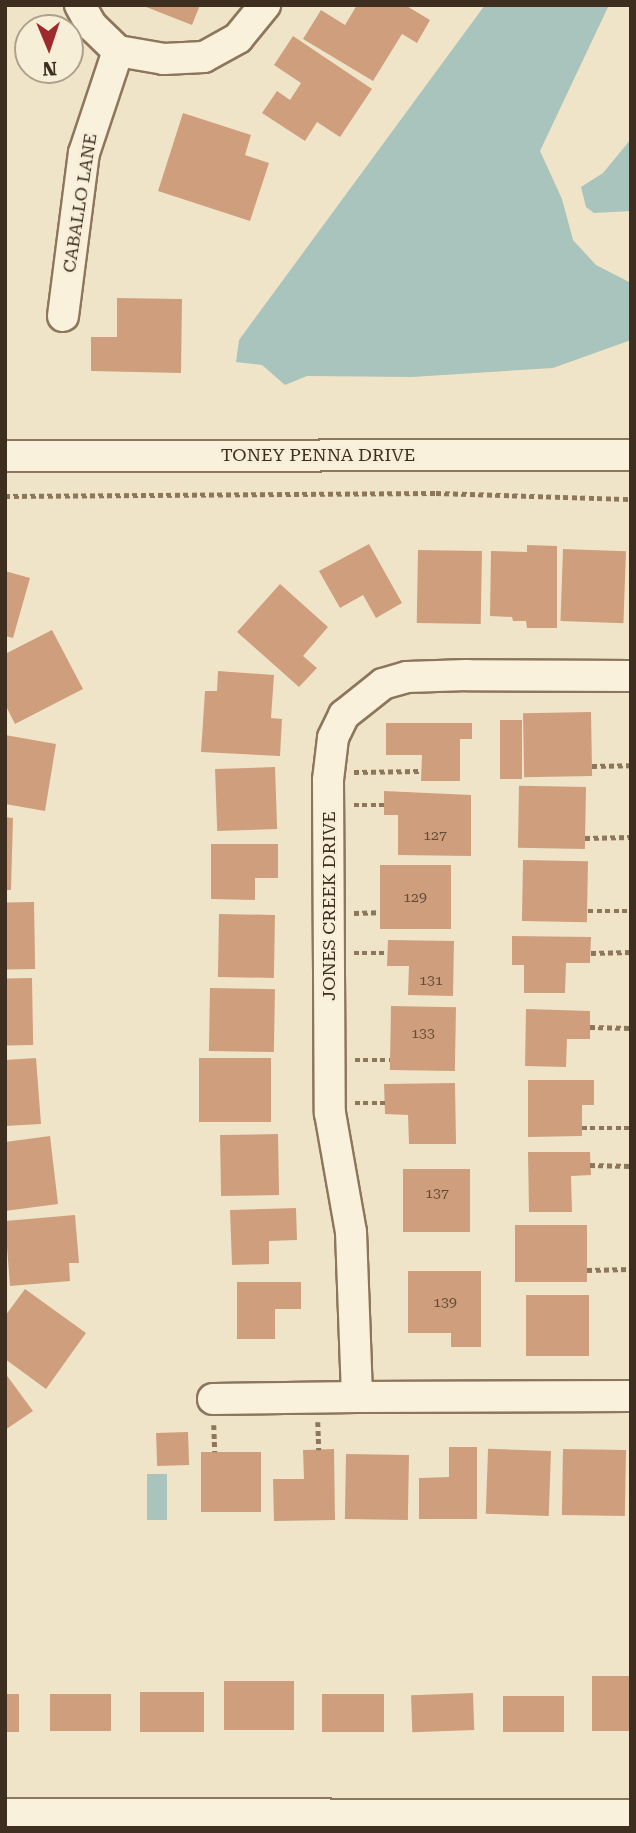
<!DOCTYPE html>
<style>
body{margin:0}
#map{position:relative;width:636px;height:1833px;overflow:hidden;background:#f0e4c8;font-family:"Roboto Serif",serif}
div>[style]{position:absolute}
.water>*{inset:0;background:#a9c4bc;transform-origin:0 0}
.building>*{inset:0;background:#cf9f7d;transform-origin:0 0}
.path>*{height:4.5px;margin-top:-2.25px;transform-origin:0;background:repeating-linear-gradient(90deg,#8d765c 0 5px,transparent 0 8.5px)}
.roads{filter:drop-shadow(2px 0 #8d765c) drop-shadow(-2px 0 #8d765c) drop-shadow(0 2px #8d765c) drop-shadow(0 -2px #8d765c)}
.minor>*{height:30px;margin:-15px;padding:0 15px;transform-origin:15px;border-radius:15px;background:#faf1dc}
span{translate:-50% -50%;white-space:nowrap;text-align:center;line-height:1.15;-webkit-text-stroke:5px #f7eed8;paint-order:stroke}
.number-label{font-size:14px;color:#624a37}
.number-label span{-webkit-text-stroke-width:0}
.street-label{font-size:18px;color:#3d2e20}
.frame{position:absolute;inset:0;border:7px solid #3d2e20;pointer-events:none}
.north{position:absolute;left:14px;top:14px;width:70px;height:70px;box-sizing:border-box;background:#f7eed8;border:2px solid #ada18e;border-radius:50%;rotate:178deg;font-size:19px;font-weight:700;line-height:28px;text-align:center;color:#3d2e20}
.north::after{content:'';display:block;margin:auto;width:24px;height:32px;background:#9e2a2b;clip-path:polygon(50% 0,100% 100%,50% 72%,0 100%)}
</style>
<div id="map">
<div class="water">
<div style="clip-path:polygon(485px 5px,609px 5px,540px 151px,562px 199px,573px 240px,596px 265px,631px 283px,631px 340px,553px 368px,412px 377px,307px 376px,285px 385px,262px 365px,236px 362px,239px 340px)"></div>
<div style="clip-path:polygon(631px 139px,631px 211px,594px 213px,586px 207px,581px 187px,603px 173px)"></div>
<div style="left:147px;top:1474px;width:20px;height:46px"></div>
</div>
<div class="building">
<div style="clip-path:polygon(141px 5px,200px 5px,192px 25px)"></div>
<div style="clip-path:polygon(357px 5px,405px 5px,430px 20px,417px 43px,402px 34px,373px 81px,303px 39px,321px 10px,345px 25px)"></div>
<div style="clip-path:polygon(293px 36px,372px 89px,340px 137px,317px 122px,305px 141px,262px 113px,277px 91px,290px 100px,301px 83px,274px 65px)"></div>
<div style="clip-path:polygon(183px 113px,251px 135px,245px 155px,269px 163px,250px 221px,158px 191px)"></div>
<div style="clip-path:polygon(117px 298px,182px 299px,181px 373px,91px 371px,91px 337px,117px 337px)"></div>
<div style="clip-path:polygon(369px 544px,402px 603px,376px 618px,363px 595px,340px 608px,319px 571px)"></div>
<div style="clip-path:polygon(527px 545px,557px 546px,557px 628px,527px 628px,526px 621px,513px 621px,512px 617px,490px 616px,491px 551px,527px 552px)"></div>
<div style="left:563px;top:549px;width:63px;height:72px;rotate:2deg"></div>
<div style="left:418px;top:550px;width:64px;height:73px;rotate:1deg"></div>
<div style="clip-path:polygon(5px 571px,30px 578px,13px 638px,5px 636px)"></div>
<div style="clip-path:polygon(280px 584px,328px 627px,303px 656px,317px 668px,299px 687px,237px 632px)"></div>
<div style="clip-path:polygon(52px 630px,83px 689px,15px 724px,5px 704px,5px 654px)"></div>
<div style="clip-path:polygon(218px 671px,274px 675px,271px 718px,282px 719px,280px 756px,201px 752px,205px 691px,217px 691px)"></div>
<div style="left:591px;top:712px;width:64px;height:68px;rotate:89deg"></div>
<div style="left:500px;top:720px;width:22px;height:59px"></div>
<div style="clip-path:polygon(386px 723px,472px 723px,472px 739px,460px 739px,460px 781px,421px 781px,422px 755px,386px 755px)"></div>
<div style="clip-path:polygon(5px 735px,56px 744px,45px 811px,5px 804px)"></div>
<div style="left:275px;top:767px;width:62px;height:60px;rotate:88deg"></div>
<div style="left:586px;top:787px;width:62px;height:67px;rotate:91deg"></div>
<div style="clip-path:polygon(384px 791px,471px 795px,471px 856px,398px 855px,398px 815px,384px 815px)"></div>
<div style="clip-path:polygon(5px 817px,13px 818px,11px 890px,5px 890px)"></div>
<div style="clip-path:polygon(211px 844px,278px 844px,278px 878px,255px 878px,255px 900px,211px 899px)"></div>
<div style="left:523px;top:860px;width:65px;height:61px;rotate:1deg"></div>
<div style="left:380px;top:865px;width:71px;height:64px"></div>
<div style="left:34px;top:902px;width:67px;height:29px;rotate:89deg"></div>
<div style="left:219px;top:914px;width:56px;height:63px;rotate:1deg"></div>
<div style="clip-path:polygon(512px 936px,591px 937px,590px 963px,566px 963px,565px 993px,524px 993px,524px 965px,512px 965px)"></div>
<div style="clip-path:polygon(388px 940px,454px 941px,453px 996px,408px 995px,409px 966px,387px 966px)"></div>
<div style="left:32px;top:978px;width:67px;height:27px;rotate:89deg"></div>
<div style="left:210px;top:988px;width:65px;height:63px;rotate:1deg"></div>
<div style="left:391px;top:1006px;width:65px;height:64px;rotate:1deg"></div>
<div style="clip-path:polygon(526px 1009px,590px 1011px,590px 1039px,567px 1039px,566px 1067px,525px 1066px)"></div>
<div style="clip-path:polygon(36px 1058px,41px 1124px,5px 1126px,5px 1060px)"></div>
<div style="left:199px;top:1058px;width:72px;height:64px"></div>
<div style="clip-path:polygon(528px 1080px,594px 1080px,594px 1105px,582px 1105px,582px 1136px,528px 1137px)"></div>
<div style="clip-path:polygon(455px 1083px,456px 1144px,409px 1144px,408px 1115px,385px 1114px,384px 1084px)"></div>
<div style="left:278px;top:1134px;width:61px;height:58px;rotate:89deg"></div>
<div style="clip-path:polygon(50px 1136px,58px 1204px,5px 1211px,5px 1142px)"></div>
<div style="clip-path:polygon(528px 1152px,590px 1152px,591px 1175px,571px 1176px,572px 1212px,529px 1212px)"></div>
<div style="left:403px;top:1169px;width:67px;height:63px"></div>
<div style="clip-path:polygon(296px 1208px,297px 1240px,269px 1241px,269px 1264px,232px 1265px,230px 1210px)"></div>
<div style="clip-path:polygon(75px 1215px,79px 1263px,69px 1263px,70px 1281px,10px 1286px,5px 1221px)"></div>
<div style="left:515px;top:1225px;width:72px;height:57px"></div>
<div style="clip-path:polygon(408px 1271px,481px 1271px,481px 1347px,451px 1347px,451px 1333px,408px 1333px)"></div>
<div style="clip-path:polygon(237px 1282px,301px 1282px,301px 1309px,275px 1309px,275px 1339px,237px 1339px)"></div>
<div style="clip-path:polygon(25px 1289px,86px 1333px,46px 1389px,5px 1359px,5px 1316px)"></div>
<div style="left:526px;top:1295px;width:63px;height:61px"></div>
<div style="clip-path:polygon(5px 1373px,33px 1411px,5px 1430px)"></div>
<div style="left:188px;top:1432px;width:33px;height:32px;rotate:88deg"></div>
<div style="clip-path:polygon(449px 1447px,477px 1447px,477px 1519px,419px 1519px,419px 1478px,449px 1477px)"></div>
<div style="clip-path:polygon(334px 1449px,335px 1520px,274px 1521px,273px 1479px,304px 1479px,303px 1450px)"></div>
<div style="left:626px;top:1450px;width:66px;height:63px;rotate:91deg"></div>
<div style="left:551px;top:1451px;width:65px;height:63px;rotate:92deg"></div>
<div style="left:201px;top:1452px;width:60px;height:60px"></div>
<div style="left:409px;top:1455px;width:65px;height:63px;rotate:91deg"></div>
<div style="left:592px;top:1676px;width:39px;height:55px"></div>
<div style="left:294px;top:1681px;width:49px;height:70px;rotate:90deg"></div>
<div style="left:140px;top:1692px;width:64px;height:40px"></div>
<div style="left:473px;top:1693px;width:37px;height:62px;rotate:88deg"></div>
<div style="left:19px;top:1694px;width:38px;height:14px;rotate:90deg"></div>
<div style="left:111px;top:1694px;width:37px;height:61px;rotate:90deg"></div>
<div style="left:384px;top:1694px;width:38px;height:62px;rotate:90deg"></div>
<div style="left:503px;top:1696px;width:61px;height:36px"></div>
</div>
<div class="path">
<div style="left:5px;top:496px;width:431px;rotate:-0.4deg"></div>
<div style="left:436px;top:493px;width:195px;rotate:1.8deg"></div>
<div style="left:592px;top:766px;width:39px;rotate:-1deg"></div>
<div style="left:354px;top:772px;width:67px;rotate:-0.9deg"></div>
<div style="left:354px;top:805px;width:30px"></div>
<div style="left:585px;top:838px;width:46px;rotate:-1.2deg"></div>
<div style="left:588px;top:911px;width:43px"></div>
<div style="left:354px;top:913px;width:25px;rotate:-2deg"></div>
<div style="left:354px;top:953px;width:33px"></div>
<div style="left:591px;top:953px;width:40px;rotate:-1.4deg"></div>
<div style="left:590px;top:1027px;width:41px;rotate:1.4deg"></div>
<div style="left:355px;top:1060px;width:35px"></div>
<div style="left:355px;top:1103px;width:30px"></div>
<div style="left:582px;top:1128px;width:49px"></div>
<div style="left:590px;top:1165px;width:41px;rotate:1.4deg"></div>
<div style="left:587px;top:1270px;width:44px;rotate:-1.3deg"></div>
<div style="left:318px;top:1422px;width:28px;rotate:88deg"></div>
<div style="left:214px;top:1425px;width:27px;rotate:88deg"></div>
</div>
<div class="roads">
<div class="minor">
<div style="left:80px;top:5px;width:23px;rotate:61deg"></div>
<div style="left:91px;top:25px;width:37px;rotate:44deg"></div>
<div style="left:118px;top:51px;width:47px;rotate:9.9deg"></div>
<div style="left:164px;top:59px;width:40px;rotate:-2.9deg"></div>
<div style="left:204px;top:57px;width:39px;rotate:-29deg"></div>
<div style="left:238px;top:38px;width:43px;rotate:-50.7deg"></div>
<div style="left:63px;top:316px;width:164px;rotate:-82.7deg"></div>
<div style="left:84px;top:153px;width:108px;rotate:-71.6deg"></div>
<div style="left:5px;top:456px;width:626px;rotate:-0.09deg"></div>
<div style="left:631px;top:676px;width:164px;rotate:-179.7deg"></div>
<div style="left:467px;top:675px;width:60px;rotate:178.1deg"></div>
<div style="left:407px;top:677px;width:25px;rotate:164deg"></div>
<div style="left:383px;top:684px;width:50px;rotate:141.5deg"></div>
<div style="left:344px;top:715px;width:25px;rotate:116deg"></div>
<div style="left:333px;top:738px;width:42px;rotate:96.8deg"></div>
<div style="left:328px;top:780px;width:333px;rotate:89.7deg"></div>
<div style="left:330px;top:1113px;width:121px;rotate:80deg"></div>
<div style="left:351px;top:1232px;width:165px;rotate:87.9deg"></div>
<div style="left:357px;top:1397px;width:274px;rotate:-0.2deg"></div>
<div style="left:213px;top:1399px;width:144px;rotate:-0.8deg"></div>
<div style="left:5px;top:1814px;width:626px;rotate:0.09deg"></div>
</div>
</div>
<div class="number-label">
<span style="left:435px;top:835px">127</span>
<span style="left:415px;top:897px">129</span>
<span style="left:431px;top:980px">131</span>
<span style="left:423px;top:1033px">133</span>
<span style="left:437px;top:1193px">137</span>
<span style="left:445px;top:1302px">139</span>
</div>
<div class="street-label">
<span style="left:80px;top:203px;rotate:-81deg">CABALLO LANE</span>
<span style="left:318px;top:455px">TONEY PENNA DRIVE</span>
<span style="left:329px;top:906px;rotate:-90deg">JONES CREEK DRIVE</span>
</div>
<div class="frame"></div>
<div class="north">N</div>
</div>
